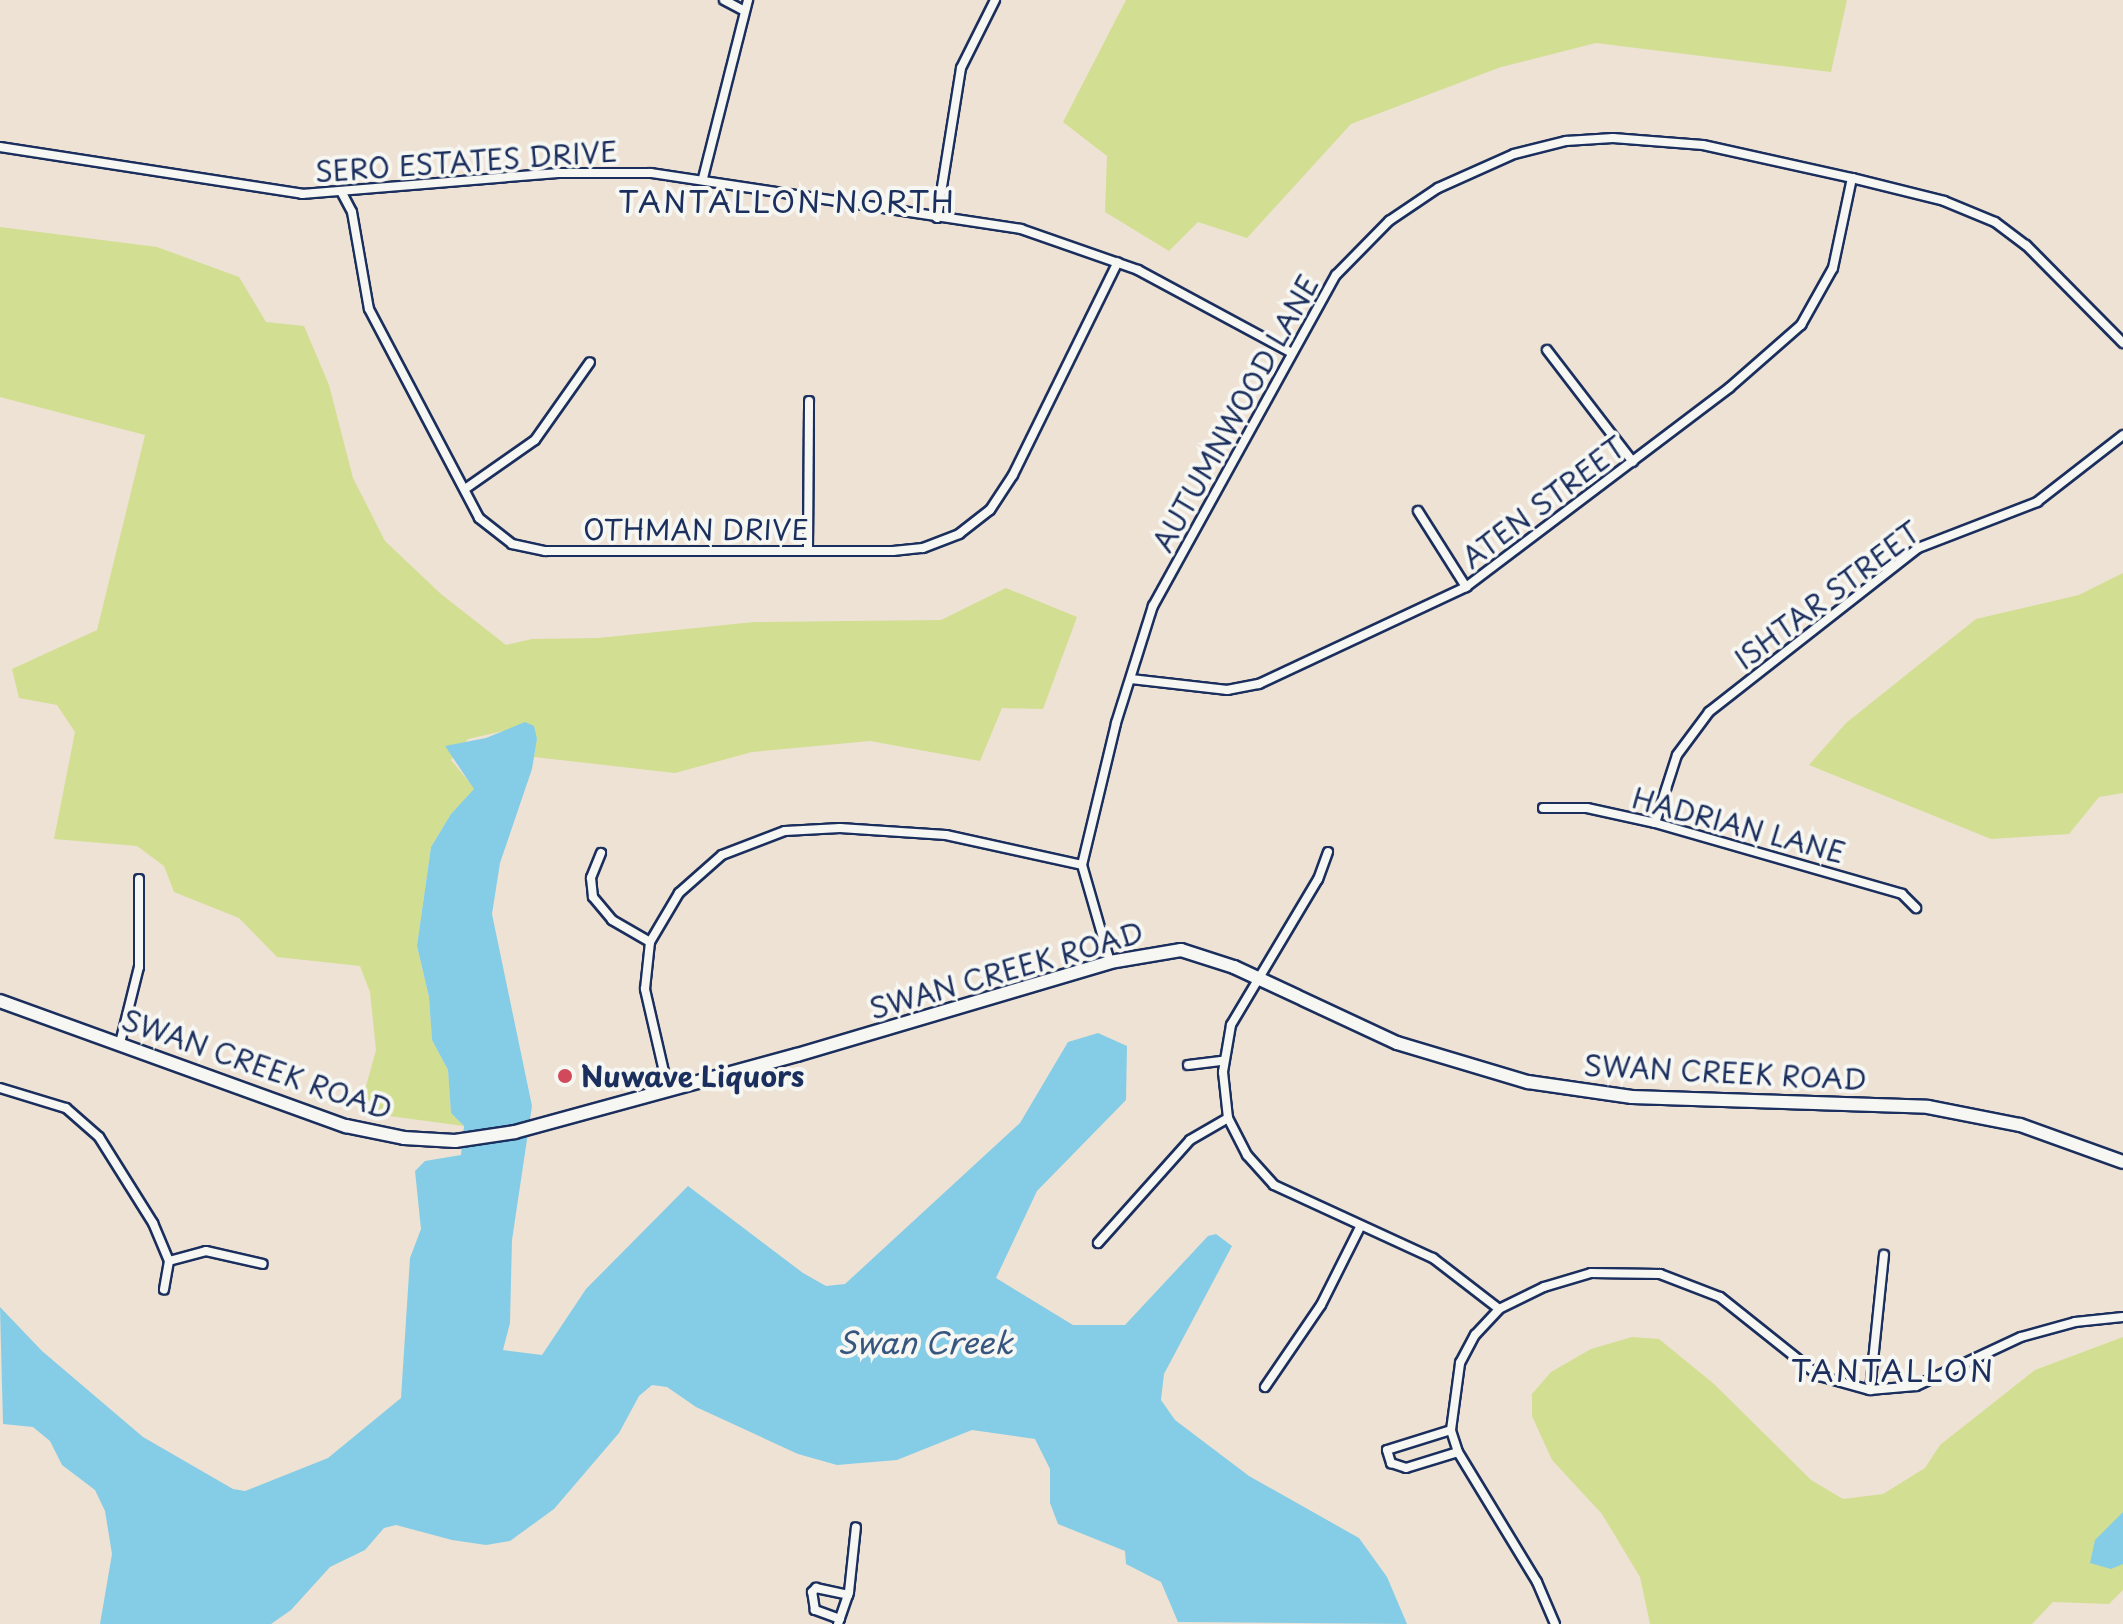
<!DOCTYPE html>
<style>
body{margin:0}
#map{position:relative;width:2123px;height:1624px;overflow:hidden;background:#eee2d4;font-family:"Playpen Sans",sans-serif}
div>[style]{position:absolute}
.green>*{inset:0;background:#d2de91}
.water>*{inset:0;background:#85cde6}
.roads{filter:drop-shadow(2px 0 #1b2f5e) drop-shadow(-2px 0 #1b2f5e) drop-shadow(0 2px #1b2f5e) drop-shadow(0 -2px #1b2f5e)}
.street>*{height:8px;margin:-4px;padding:0 4px;transform-origin:4px;border-radius:4px;background:#f6f6f2}
.secondary>*{height:12px;margin:-6px;padding:0 6px;transform-origin:6px;border-radius:6px;background:#f6f6f2}
.dots>*{width:22px;height:22px;translate:-50% -50%;box-sizing:border-box;border:4px solid #f6f6f2;border-radius:50%}
span{translate:-50% -50%;white-space:nowrap;text-align:center;line-height:1.15;-webkit-text-stroke:8px #f6f6f2;paint-order:stroke}
.street-label{font-size:28px;color:#1b2f5e}
.poi-label{font-size:28px;color:#1b2f5e;font-weight:700}
.left{translate:0 -50%;text-align:left}
.neighbourhood-label{font-size:30px;color:#1b2f5e;letter-spacing:2px}
.water-label{font-size:30px;color:#365680;font-style:italic}
</style>
<div id="map">
<div class="green">
<div style="clip-path:polygon(1126px 0,1847px 0,1831px 72px,1596px 43px,1501px 67px,1351px 124px,1247px 238px,1198px 222px,1169px 251px,1105px 212px,1107px 156px,1063px 122px)"></div>
<div style="clip-path:polygon(0 227px,157px 247px,239px 277px,266px 322px,304px 326px,329px 385px,353px 478px,385px 541px,441px 594px,506px 645px,532px 639px,598px 638px,754px 622px,941px 620px,1006px 588px,1077px 617px,1043px 709px,1002px 708px,980px 761px,870px 741px,752px 752px,675px 773px,534px 757px,537px 739px,516px 728px,468px 739px,451px 760px,475px 789px,451px 814px,431px 847px,417px 946px,429px 997px,432px 1040px,448px 1070px,451px 1113px,464px 1126px,359px 1112px,376px 1050px,370px 992px,360px 966px,277px 957px,239px 918px,174px 892px,164px 866px,137px 846px,54px 839px,75px 732px,57px 705px,19px 698px,12px 669px,97px 630px,145px 435px,0 397px)"></div>
<div style="clip-path:polygon(2123px 573px,2123px 793px,2099px 797px,2069px 834px,1991px 839px,1809px 765px,1846px 723px,1976px 619px,2079px 595px)"></div>
<div style="clip-path:polygon(1632px 1337px,1659px 1339px,1714px 1384px,1811px 1480px,1843px 1499px,1883px 1494px,1925px 1468px,1940px 1445px,2035px 1370px,2123px 1337px,2123px 1590px,2109px 1604px,2053px 1602px,2032px 1624px,1650px 1624px,1640px 1577px,1602px 1514px,1552px 1460px,1532px 1416px,1532px 1394px,1551px 1372px,1591px 1349px)"></div>
</div>
<div class="water">
<div style="clip-path:polygon(525px 722px,534px 726px,537px 739px,532px 769px,500px 863px,492px 914px,532px 1106px,512px 1240px,510px 1323px,503px 1350px,542px 1355px,586px 1289px,688px 1186px,803px 1273px,826px 1286px,845px 1284px,1020px 1123px,1068px 1042px,1098px 1033px,1127px 1046px,1126px 1100px,1037px 1191px,996px 1278px,1073px 1325px,1125px 1325px,1208px 1236px,1216px 1234px,1232px 1246px,1164px 1374px,1161px 1400px,1175px 1420px,1249px 1476px,1359px 1538px,1387px 1577px,1407px 1624px,1178px 1622px,1161px 1582px,1126px 1564px,1125px 1551px,1058px 1524px,1050px 1503px,1050px 1469px,1035px 1439px,972px 1430px,897px 1460px,837px 1465px,798px 1454px,696px 1407px,667px 1387px,652px 1385px,639px 1396px,619px 1433px,554px 1509px,510px 1541px,486px 1545px,452px 1540px,396px 1525px,384px 1528px,365px 1550px,330px 1567px,291px 1610px,271px 1624px,100px 1624px,112px 1554px,105px 1511px,95px 1490px,62px 1465px,50px 1441px,33px 1427px,3px 1424px,0 1307px,42px 1351px,143px 1437px,233px 1489px,245px 1491px,328px 1458px,401px 1398px,410px 1258px,421px 1229px,415px 1171px,425px 1161px,461px 1155px,464px 1126px,451px 1113px,448px 1070px,432px 1040px,429px 997px,417px 946px,431px 847px,451px 814px,474px 789px,445px 746px,486px 738px)"></div>
<div style="clip-path:polygon(2123px 1512px,2123px 1564px,2111px 1569px,2090px 1563px,2095px 1540px)"></div>
</div>
<div class="roads">
<div class="street">
<div style="left:724px;top:0;width:21px;rotate:28deg"></div>
<div style="left:0;top:147px;width:306px;rotate:8.8deg"></div>
<div style="left:302px;top:194px;width:257px;rotate:-4.7deg"></div>
<div style="left:558px;top:173px;width:93px"></div>
<div style="left:651px;top:173px;width:374px;rotate:8.6deg"></div>
<div style="left:1021px;top:229px;width:124px;rotate:19.3deg"></div>
<div style="left:1138px;top:270px;width:173px;rotate:28.3deg"></div>
<div style="left:703px;top:178px;width:184px;rotate:-75.8deg"></div>
<div style="left:342px;top:193px;width:21px;rotate:62deg"></div>
<div style="left:352px;top:212px;width:98px;rotate:80.1deg"></div>
<div style="left:369px;top:309px;width:236px;rotate:62.2deg"></div>
<div style="left:479px;top:518px;width:42px;rotate:38.2deg"></div>
<div style="left:512px;top:544px;width:34px;rotate:12deg"></div>
<div style="left:545px;top:551px;width:348px"></div>
<div style="left:893px;top:551px;width:30px;rotate:-6deg"></div>
<div style="left:923px;top:548px;width:39px;rotate:-21deg"></div>
<div style="left:959px;top:534px;width:39px;rotate:-38deg"></div>
<div style="left:990px;top:510px;width:42px;rotate:-56.7deg"></div>
<div style="left:1013px;top:475px;width:237px;rotate:-63.8deg"></div>
<div style="left:937px;top:218px;width:152px;rotate:-80.9deg"></div>
<div style="left:961px;top:68px;width:76px;rotate:-63.4deg"></div>
<div style="left:1547px;top:350px;width:141px;rotate:52.5deg"></div>
<div style="left:465px;top:489px;width:85px;rotate:-35deg"></div>
<div style="left:535px;top:440px;width:95px;rotate:-54.8deg"></div>
<div style="left:1418px;top:511px;width:90px;rotate:57.7deg"></div>
<div style="left:808px;top:550px;width:149px;rotate:-89.6deg"></div>
<div style="left:1131px;top:679px;width:97px;rotate:6.5deg"></div>
<div style="left:1227px;top:690px;width:33px;rotate:-11deg"></div>
<div style="left:1259px;top:684px;width:229px;rotate:-25.1deg"></div>
<div style="left:1466px;top:587px;width:330px;rotate:-37.1deg"></div>
<div style="left:1729px;top:388px;width:96px;rotate:-41.2deg"></div>
<div style="left:1801px;top:325px;width:65px;rotate:-60.7deg"></div>
<div style="left:1833px;top:268px;width:92px;rotate:-78.1deg"></div>
<div style="left:1543px;top:808px;width:44px"></div>
<div style="left:1587px;top:808px;width:70px;rotate:12.4deg"></div>
<div style="left:1655px;top:823px;width:257px;rotate:16deg"></div>
<div style="left:1902px;top:894px;width:20px;rotate:45deg"></div>
<div style="left:1655px;top:823px;width:71px;rotate:-72.1deg"></div>
<div style="left:1677px;top:755px;width:54px;rotate:-53.3deg"></div>
<div style="left:1709px;top:712px;width:266px;rotate:-38.1deg"></div>
<div style="left:1918px;top:548px;width:128px;rotate:-21.1deg"></div>
<div style="left:2037px;top:502px;width:109px;rotate:-37.9deg"></div>
<div style="left:1328px;top:852px;width:29px;rotate:110deg"></div>
<div style="left:1318px;top:879px;width:170px;rotate:120.8deg"></div>
<div style="left:1231px;top:1025px;width:48px;rotate:99.7deg"></div>
<div style="left:1223px;top:1072px;width:46px;rotate:83.8deg"></div>
<div style="left:1228px;top:1118px;width:42px;rotate:62.8deg"></div>
<div style="left:1247px;top:1155px;width:40px;rotate:48deg"></div>
<div style="left:1274px;top:1185px;width:175px;rotate:24.7deg"></div>
<div style="left:1433px;top:1258px;width:83px;rotate:37.7deg"></div>
<div style="left:601px;top:853px;width:27px;rotate:112deg"></div>
<div style="left:591px;top:878px;width:19px;rotate:84deg"></div>
<div style="left:593px;top:897px;width:30px;rotate:50deg"></div>
<div style="left:612px;top:920px;width:44px;rotate:30.1deg"></div>
<div style="left:1110px;top:962px;width:101px;rotate:-106.1deg"></div>
<div style="left:1082px;top:865px;width:146px;rotate:-76.5deg"></div>
<div style="left:1116px;top:723px;width:123px;rotate:-72.5deg"></div>
<div style="left:1153px;top:606px;width:378px;rotate:-61.1deg"></div>
<div style="left:1336px;top:275px;width:76px;rotate:-45.5deg"></div>
<div style="left:1389px;top:221px;width:59px;rotate:-34deg"></div>
<div style="left:1438px;top:188px;width:83px;rotate:-24.1deg"></div>
<div style="left:1514px;top:154px;width:54px;rotate:-14deg"></div>
<div style="left:1566px;top:141px;width:47px;rotate:-3.7deg"></div>
<div style="left:1613px;top:138px;width:90px;rotate:4.4deg"></div>
<div style="left:1703px;top:145px;width:153px;rotate:12.5deg"></div>
<div style="left:1852px;top:178px;width:95px;rotate:14deg"></div>
<div style="left:1944px;top:201px;width:55px;rotate:22.4deg"></div>
<div style="left:1995px;top:222px;width:39px;rotate:37deg"></div>
<div style="left:2026px;top:245px;width:138px;rotate:45.3deg"></div>
<div style="left:120px;top:1043px;width:78px;rotate:-76deg"></div>
<div style="left:139px;top:967px;width:88px;rotate:-90deg"></div>
<div style="left:1188px;top:1065px;width:35px;rotate:-7deg"></div>
<div style="left:0;top:1088px;width:69px;rotate:16.9deg"></div>
<div style="left:66px;top:1108px;width:44px;rotate:41.3deg"></div>
<div style="left:99px;top:1137px;width:102px;rotate:57.9deg"></div>
<div style="left:153px;top:1223px;width:41px;rotate:67.2deg"></div>
<div style="left:169px;top:1261px;width:29px;rotate:100deg"></div>
<div style="left:668px;top:1089px;width:103px;rotate:-103deg"></div>
<div style="left:645px;top:989px;width:47px;rotate:-83.9deg"></div>
<div style="left:650px;top:942px;width:57px;rotate:-59.4deg"></div>
<div style="left:679px;top:893px;width:57px;rotate:-41.5deg"></div>
<div style="left:722px;top:855px;width:67px;rotate:-20.9deg"></div>
<div style="left:785px;top:831px;width:55px;rotate:-3.1deg"></div>
<div style="left:840px;top:828px;width:106px;rotate:3.8deg"></div>
<div style="left:946px;top:835px;width:139px;rotate:12.4deg"></div>
<div style="left:1098px;top:1243px;width:138px;rotate:-48.2deg"></div>
<div style="left:1190px;top:1140px;width:44px;rotate:-30.1deg"></div>
<div style="left:169px;top:1261px;width:38px;rotate:-15deg"></div>
<div style="left:206px;top:1251px;width:58px;rotate:12.8deg"></div>
<div style="left:1265px;top:1387px;width:99px;rotate:-55.7deg"></div>
<div style="left:1321px;top:1305px;width:87px;rotate:-63.4deg"></div>
<div style="left:1870px;top:1390px;width:136px;rotate:-84.1deg"></div>
<div style="left:1451px;top:1430px;width:67px;rotate:162.6deg"></div>
<div style="left:1387px;top:1450px;width:14px;rotate:73deg"></div>
<div style="left:1391px;top:1463px;width:16px;rotate:18deg"></div>
<div style="left:1406px;top:1468px;width:54px;rotate:-17.1deg"></div>
<div style="left:840px;top:1619px;width:27px;rotate:-160deg"></div>
<div style="left:815px;top:1610px;width:18px;rotate:-99deg"></div>
<div style="left:812px;top:1592px;width:6px;rotate:-45deg"></div>
<div style="left:816px;top:1588px;width:33px;rotate:12deg"></div>
<div style="left:838px;top:1624px;width:34px;rotate:-71deg"></div>
<div style="left:849px;top:1592px;width:65px;rotate:-83.9deg"></div>
<div style="left:1555px;top:1624px;width:46px;rotate:-113.2deg"></div>
<div style="left:1537px;top:1582px;width:152px;rotate:-121.3deg"></div>
<div style="left:1458px;top:1452px;width:23px;rotate:-108deg"></div>
<div style="left:1451px;top:1430px;width:68px;rotate:-82.3deg"></div>
<div style="left:1460px;top:1363px;width:32px;rotate:-62deg"></div>
<div style="left:1475px;top:1335px;width:35px;rotate:-47deg"></div>
<div style="left:1499px;top:1309px;width:50px;rotate:-26.1deg"></div>
<div style="left:1544px;top:1287px;width:49px;rotate:-16.6deg"></div>
<div style="left:1591px;top:1273px;width:69px;rotate:0.8deg"></div>
<div style="left:1660px;top:1274px;width:64px;rotate:21deg"></div>
<div style="left:1720px;top:1297px;width:127px;rotate:38.6deg"></div>
<div style="left:1819px;top:1376px;width:53px;rotate:15.4deg"></div>
<div style="left:1870px;top:1390px;width:46px;rotate:-5deg"></div>
<div style="left:1916px;top:1386px;width:116px;rotate:-25deg"></div>
<div style="left:2021px;top:1337px;width:56px;rotate:-15.5deg"></div>
<div style="left:2075px;top:1322px;width:48px;rotate:-5.9deg"></div>
</div>
<div class="secondary">
<div style="left:0;top:1001px;width:368px;rotate:19.9deg"></div>
<div style="left:346px;top:1126px;width:59px;rotate:11.7deg"></div>
<div style="left:404px;top:1138px;width:51px;rotate:3.4deg"></div>
<div style="left:455px;top:1141px;width:61px;rotate:-8.5deg"></div>
<div style="left:515px;top:1132px;width:292px;rotate:-15.3deg"></div>
<div style="left:797px;top:1055px;width:327px;rotate:-16.5deg"></div>
<div style="left:1110px;top:962px;width:72px;rotate:-9.6deg"></div>
<div style="left:1181px;top:950px;width:56px;rotate:17.8deg"></div>
<div style="left:1234px;top:967px;width:180px;rotate:25deg"></div>
<div style="left:1397px;top:1043px;width:137px;rotate:16.6deg"></div>
<div style="left:1528px;top:1082px;width:105px;rotate:8.2deg"></div>
<div style="left:1632px;top:1097px;width:296px;rotate:1.9deg"></div>
<div style="left:1928px;top:1107px;width:94px;rotate:11.1deg"></div>
<div style="left:2020px;top:1125px;width:109px;rotate:19.8deg"></div>
</div>
</div>
<div class="dots">
<div style="left:565px;top:1076px;background:#d1495b"></div>
</div>
<div class="street-label">
<span style="left:466px;top:161px;rotate:-4deg">SERO ESTATES DRIVE</span>
<span style="left:1235px;top:413px;rotate:-61deg">AUTUMNWOOD LANE</span>
<span style="left:1543px;top:502px;rotate:-37deg">ATEN STREET</span>
<span style="left:696px;top:529px">OTHMAN DRIVE</span>
<span style="left:1827px;top:595px;rotate:-37deg">ISHTAR STREET</span>
<span style="left:1739px;top:825px;rotate:15deg">HADRIAN LANE</span>
<span style="left:1006px;top:970px;rotate:-16deg">SWAN CREEK ROAD</span>
<span style="left:257px;top:1064px;rotate:19deg">SWAN CREEK ROAD</span>
<span style="left:1725px;top:1072px;rotate:3deg">SWAN CREEK ROAD</span>
</div>
<div class="poi-label">
<span class="left" style="left:581px;top:1076px">Nuwave Liquors</span>
</div>
<div class="neighbourhood-label">
<span style="left:787px;top:201px">TANTALLON NORTH</span>
<span style="left:1893px;top:1370px">TANTALLON</span>
</div>
<div class="water-label">
<span style="left:925px;top:1342px">Swan Creek</span>
</div>
</div>
